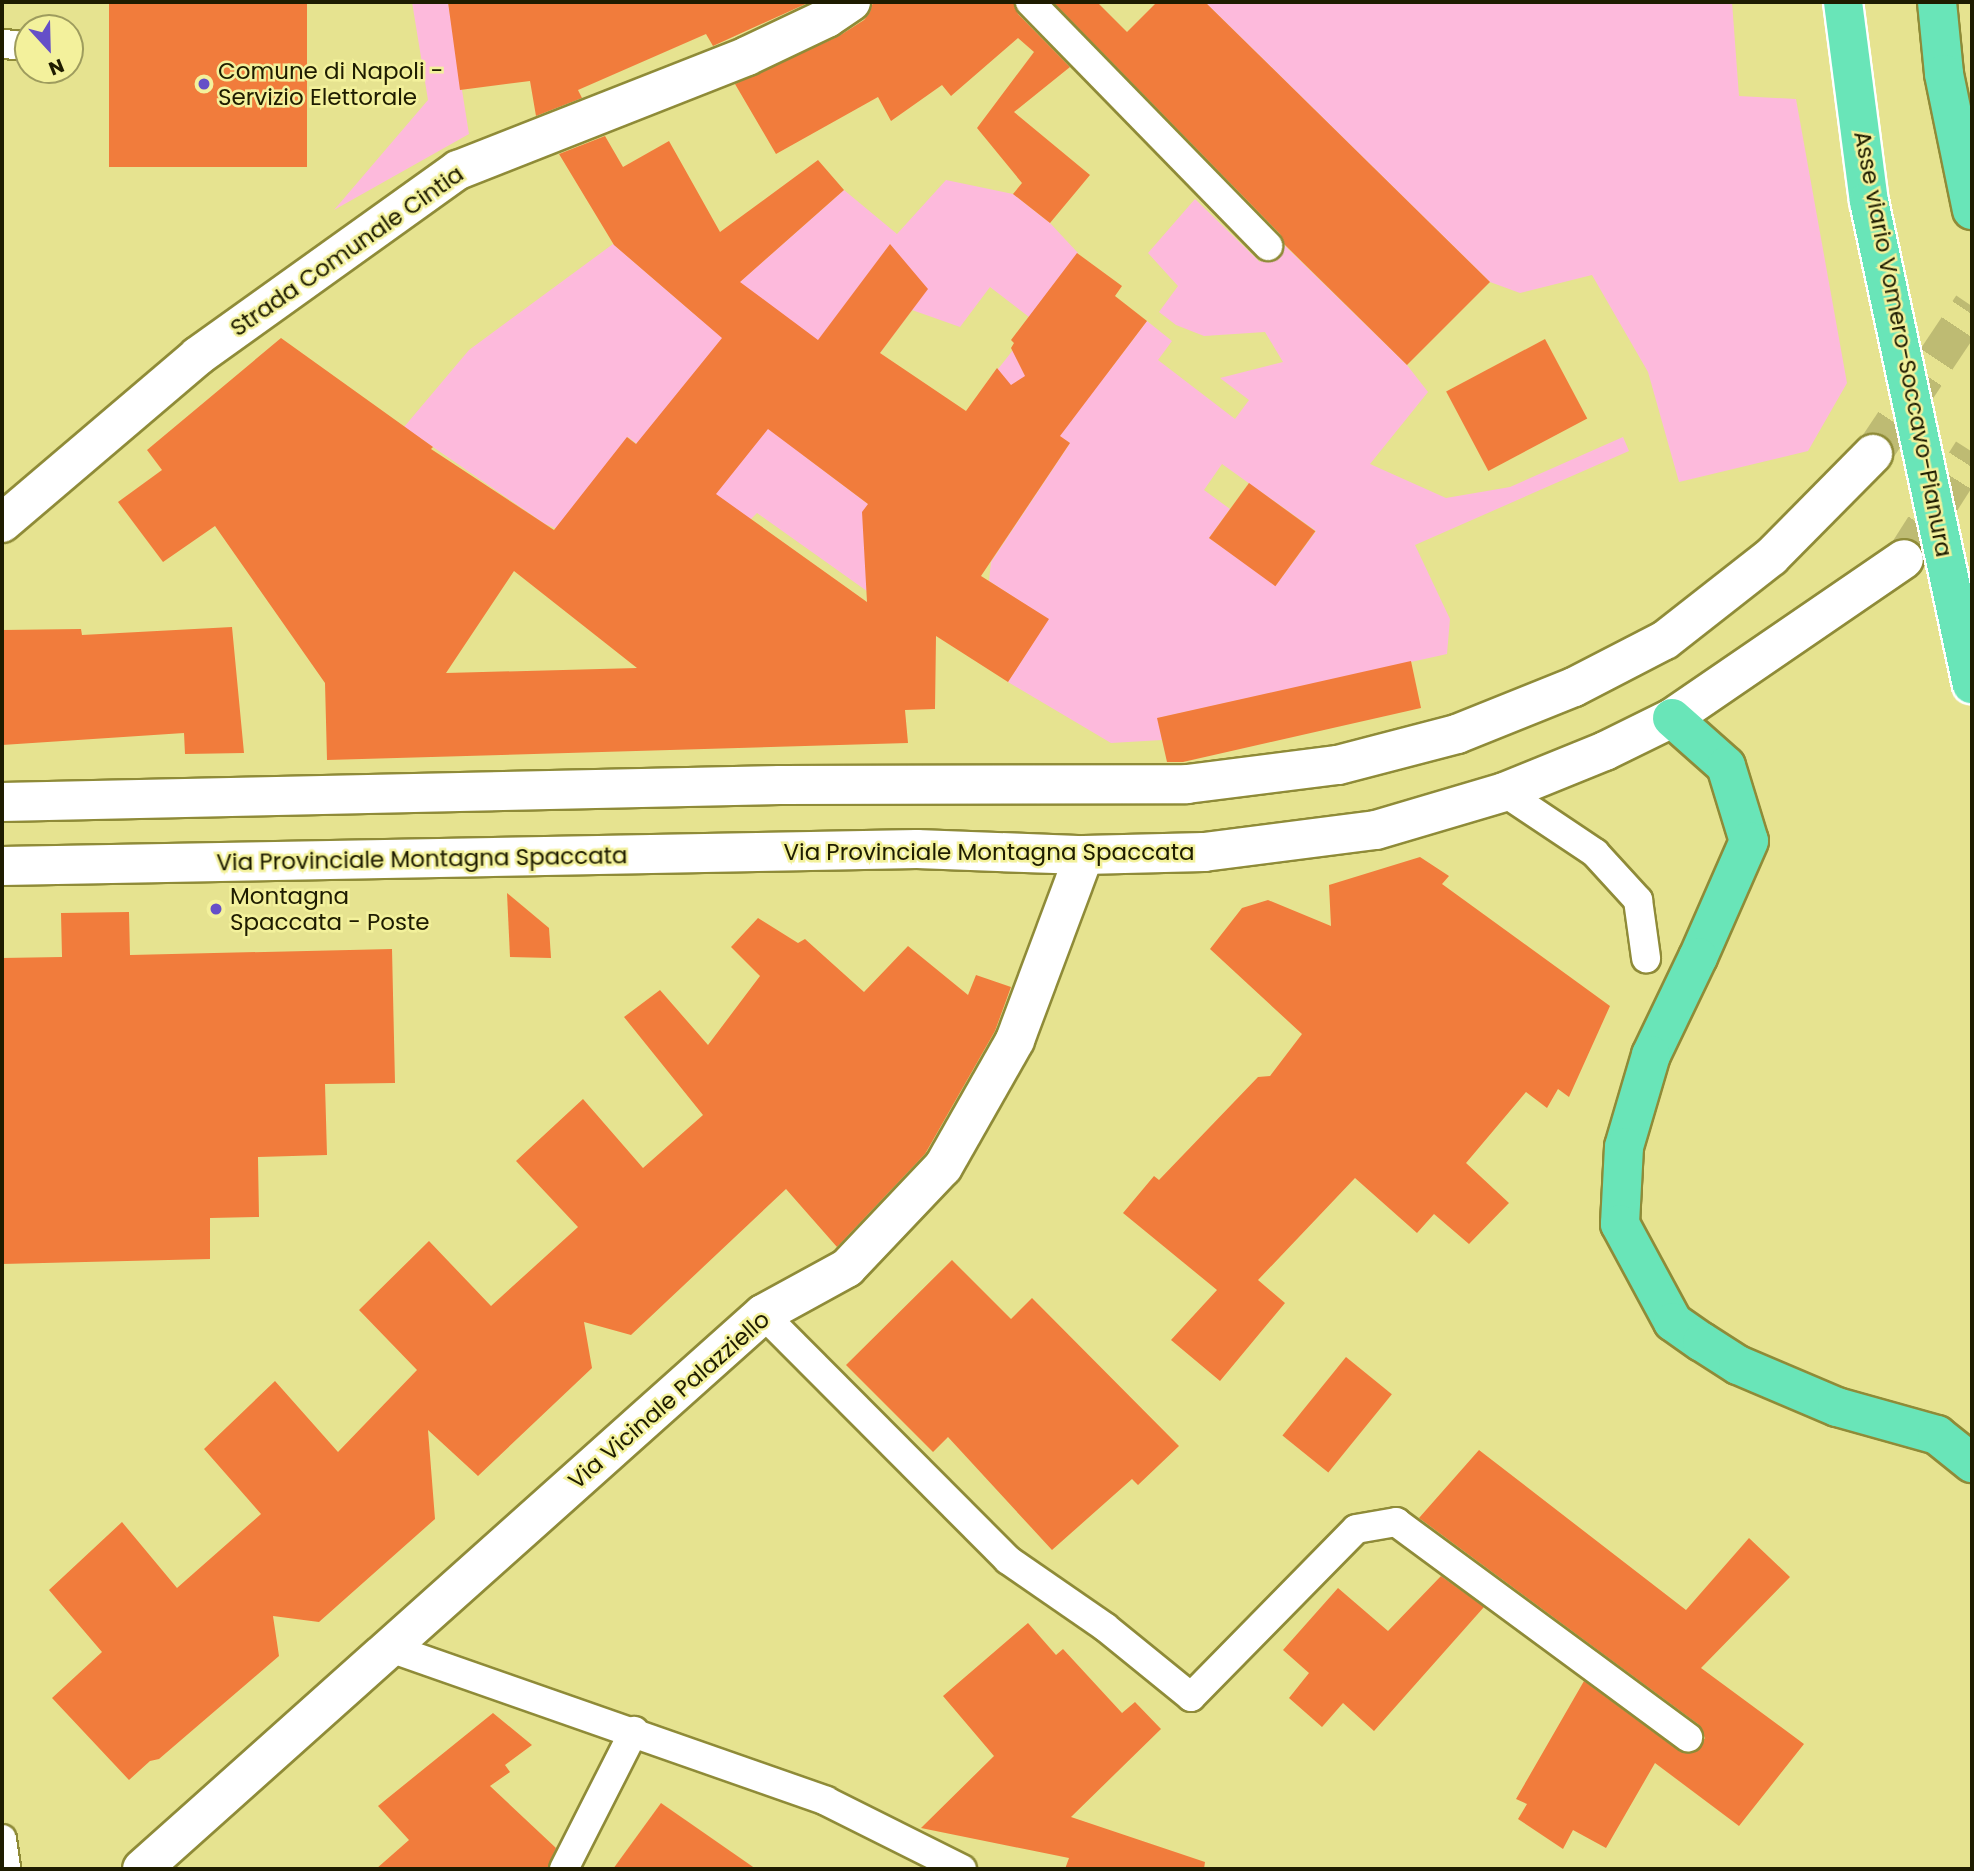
<!DOCTYPE html>
<style>
body{margin:0}
#map{position:relative;width:1974px;height:1871px;overflow:hidden;background:#e6e390;font-family:Poppins,sans-serif}
div>[style]{position:absolute}
.green>*{inset:0;background:#fdbadc}
.building>*{inset:0;background:#f17c3c;transform-origin:0 0}
.secondary-tunnel>*{height:38px;margin-top:-19px;transform-origin:0;background:repeating-linear-gradient(90deg,#bebb73 0 38px,transparent 0 57px)}
.roads{filter:drop-shadow(2px 0 #8f8b38) drop-shadow(-2px 0 #8f8b38) drop-shadow(0 2px #8f8b38) drop-shadow(0 -2px #8f8b38)}
.lane>*{height:28px;margin:-14px;padding:0 14px;transform-origin:14px;border-radius:14px;background:#fff}
.street>*{height:38px;margin:-19px;padding:0 19px;transform-origin:19px;border-radius:19px;background:#fff}
.secondary>*{height:38px;margin:-19px;padding:0 19px;transform-origin:19px;border-radius:19px;background:#fff}
.highway>*{height:38px;margin:-19px;padding:0 19px;transform-origin:19px;border-radius:19px;background:#69e5b8}
.bridges{filter:drop-shadow(2px 0 #fff) drop-shadow(-2px 0 #fff) drop-shadow(0 2px #fff) drop-shadow(0 -2px #fff)}
.highway-bridge>*{height:38px;margin:-19px;padding:0 19px;transform-origin:19px;border-radius:19px;background:#69e5b8}
.dots>*{width:19px;height:19px;translate:-50% -50%;box-sizing:border-box;border:4px solid #f3f19c;border-radius:50%}
span{translate:-50% -50%;white-space:nowrap;text-align:center;line-height:1.15;-webkit-text-stroke:5px #f3f19c;paint-order:stroke}
.poi-label{font-size:23px;color:#1e1c00}
.left{translate:0 -50%;text-align:left}
.street-label{font-size:23px;color:#1e1c00}
.frame{position:absolute;inset:0;border:4px solid #1e1c00;pointer-events:none}
.north{position:absolute;left:14px;top:14px;width:70px;height:70px;box-sizing:border-box;background:#f3f19c;border:2px solid #9e9c5e;border-radius:50%;rotate:158deg;font-size:19px;font-weight:700;line-height:28px;text-align:center;color:#1e1c00}
.north::after{content:'';display:block;margin:auto;width:24px;height:32px;background:#654fc8;clip-path:polygon(50% 0,100% 100%,50% 72%,0 100%)}
</style>
<div id="map">
<div class="green">
<div style="clip-path:polygon(412px 2px,448px 2px,469px 134px,334px 210px,428px 100px)"></div>
<div style="clip-path:polygon(1205px 2px,1732px 2px,1739px 96px,1796px 99px,1847px 383px,1808px 451px,1679px 482px,1648px 372px,1592px 275px,1520px 293px,1490px 282px)"></div>
<div style="clip-path:polygon(946px 180px,1013px 194px,1050px 223px,1078px 253px,1029px 317px,990px 287px,960px 327px,912px 310px,803px 455px,868px 504px,909px 621px,757px 513px,743px 527px,628px 437px,577px 537px,545px 524px,404px 427px,469px 350px,613px 244px,699px 318px,844px 190px,897px 234px)"></div>
<div style="clip-path:polygon(evenodd,1195px 199px,1260px 262px,1280px 241px,1407px 365px,1428px 392px,1370px 464px,1446px 498px,1510px 487px,1623px 437px,1629px 451px,1415px 545px,1450px 619px,1447px 654px,1158px 718px,1162px 740px,1111px 743px,1008px 682px,1048px 619px,989px 581px,991px 562px,1070px 443px,983px 388px,1017px 345px,1106px 375px,1147px 321px,1172px 341px,1158px 360px,1235px 419px,1249px 400px,1220px 378px,1283px 362px,1265px 332px,1204px 336px,1176px 325px,1159px 312px,1178px 286px,1148px 253px,1195px 199px,1222px 464px,1316px 531px,1276px 585px,1209px 538px,1230px 509px,1204px 490px,1222px 464px)"></div>
</div>
<div class="building">
<div style="left:109px;top:2px;width:198px;height:165px"></div>
<div style="clip-path:polygon(448px 2px,810px 2px,713px 46px,706px 34px,578px 90px,582px 98px,536px 116px,530px 81px,460px 90px)"></div>
<div style="clip-path:polygon(873px 2px,1014px 2px,1018px 14px,1070px 67px,1014px 112px,1090px 175px,1050px 223px,1013px 194px,1022px 183px,977px 128px,1034px 52px,1018px 38px,951px 96px,942px 85px,891px 121px,878px 97px,776px 154px,735px 84px,839px 36px,864px 20px,870px 12px)"></div>
<div style="clip-path:polygon(1053px 2px,1097px 2px,1127px 32px,1157px 2px,1205px 2px,1490px 282px,1407px 365px,1284px 244px,1280px 234px)"></div>
<div style="clip-path:polygon(evenodd,605px 136px,623px 167px,669px 141px,720px 232px,818px 160px,844px 190px,740px 282px,818px 340px,890px 244px,928px 289px,880px 353px,966px 411px,997px 368px,1011px 385px,1025px 376px,1011px 348px,1014px 343px,1011px 340px,1077px 253px,1122px 286px,1115px 296px,1147px 321px,1060px 436px,1070px 443px,981px 576px,1049px 619px,1008px 682px,936px 636px,935px 709px,905px 710px,908px 743px,327px 760px,325px 683px,215px 526px,163px 562px,118px 502px,162px 470px,147px 450px,281px 338px,433px 447px,431px 449px,554px 530px,627px 437px,636px 444px,722px 338px,614px 245px,559px 154px,605px 136px,768px 429px,868px 504px,862px 512px,867px 602px,716px 494px,768px 429px,605px 136px,514px 571px,637px 668px,446px 673px,514px 571px)"></div>
<div style="left:1545px;top:339px;width:90px;height:112px;rotate:62deg"></div>
<div style="left:1249px;top:483px;width:82px;height:68px;rotate:36deg"></div>
<div style="clip-path:polygon(232px 627px,244px 753px,185px 754px,184px 733px,2px 745px,2px 630px,81px 629px,82px 635px)"></div>
<div style="clip-path:polygon(1411px 661px,1421px 708px,1183px 762px,1167px 762px,1157px 718px)"></div>
<div style="clip-path:polygon(1420px 857px,1449px 876px,1442px 884px,1610px 1006px,1569px 1097px,1558px 1089px,1547px 1108px,1526px 1092px,1466px 1163px,1509px 1203px,1469px 1244px,1434px 1214px,1417px 1233px,1355px 1178px,1258px 1280px,1285px 1303px,1220px 1381px,1171px 1340px,1217px 1290px,1123px 1213px,1154px 1176px,1159px 1180px,1258px 1077px,1270px 1076px,1302px 1034px,1210px 949px,1242px 908px,1268px 900px,1331px 926px,1329px 885px)"></div>
<div style="clip-path:polygon(507px 893px,549px 928px,551px 958px,510px 957px)"></div>
<div style="clip-path:polygon(129px 912px,130px 955px,392px 949px,395px 1083px,325px 1084px,327px 1155px,258px 1157px,259px 1217px,210px 1218px,210px 1259px,2px 1264px,2px 958px,62px 957px,61px 913px)"></div>
<div style="clip-path:polygon(758px 918px,798px 943px,805px 939px,864px 992px,908px 946px,968px 995px,976px 975px,1011px 987px,995px 1031px,925px 1154px,837px 1247px,786px 1189px,631px 1335px,584px 1322px,592px 1368px,478px 1476px,428px 1430px,435px 1519px,319px 1622px,273px 1616px,279px 1656px,159px 1759px,150px 1761px,129px 1780px,52px 1698px,102px 1652px,49px 1590px,122px 1522px,177px 1588px,261px 1514px,204px 1449px,275px 1381px,338px 1452px,417px 1370px,359px 1310px,429px 1241px,491px 1306px,578px 1227px,516px 1161px,583px 1099px,643px 1168px,703px 1115px,624px 1017px,660px 990px,708px 1045px,760px 976px,731px 947px)"></div>
<div style="clip-path:polygon(952px 1260px,1011px 1319px,1032px 1298px,1179px 1446px,1138px 1485px,1132px 1479px,1052px 1550px,948px 1437px,933px 1452px,846px 1365px)"></div>
<div style="left:1346px;top:1357px;width:59px;height:101px;rotate:39deg"></div>
<div style="clip-path:polygon(1479px 1450px,1686px 1610px,1749px 1538px,1790px 1577px,1701px 1668px,1804px 1744px,1739px 1826px,1655px 1763px,1606px 1848px,1573px 1830px,1563px 1849px,1518px 1819px,1527px 1804px,1516px 1799px,1584px 1681px,1679px 1751px,1695px 1752px,1705px 1738px,1698px 1724px,1419px 1518px)"></div>
<div style="clip-path:polygon(1441px 1576px,1484px 1607px,1374px 1731px,1343px 1703px,1322px 1727px,1289px 1698px,1309px 1673px,1283px 1650px,1338px 1588px,1388px 1631px)"></div>
<div style="clip-path:polygon(1028px 1623px,1056px 1655px,1063px 1649px,1122px 1713px,1135px 1702px,1161px 1729px,1071px 1817px,1205px 1862px,1204px 1869px,1065px 1869px,1069px 1858px,921px 1828px,994px 1756px,943px 1696px)"></div>
<div style="clip-path:polygon(493px 1713px,532px 1745px,505px 1765px,510px 1772px,490px 1786px,556px 1848px,547px 1869px,376px 1869px,409px 1840px,378px 1806px)"></div>
<div style="clip-path:polygon(661px 1803px,756px 1869px,613px 1869px)"></div>
</div>
<div class="secondary-tunnel">
<div style="left:1873px;top:454px;width:178px;rotate:-56.2deg"></div>
<div style="left:1904px;top:559px;width:127px;rotate:-57.6deg"></div>
</div>
<div class="roads">
<div class="lane">
<div style="left:1030px;top:2px;width:341px;rotate:45.7deg"></div>
<div style="left:2px;top:44px;width:13px;rotate:4deg"></div>
<div style="left:1504px;top:792px;width:110px;rotate:33.8deg"></div>
<div style="left:1595px;top:853px;width:64px;rotate:47.5deg"></div>
<div style="left:1638px;top:900px;width:59px;rotate:82.1deg"></div>
<div style="left:763px;top:1314px;width:347px;rotate:45.1deg"></div>
<div style="left:1008px;top:1560px;width:118px;rotate:34.6deg"></div>
<div style="left:1105px;top:1627px;width:111px;rotate:39.1deg"></div>
<div style="left:1191px;top:1697px;width:235px;rotate:-45.5deg"></div>
<div style="left:1356px;top:1529px;width:41px;rotate:-9.9deg"></div>
<div style="left:1396px;top:1522px;width:363px;rotate:36.4deg"></div>
<div style="left:390px;top:1648px;width:462px;rotate:19.3deg"></div>
<div style="left:826px;top:1801px;width:152px;rotate:26.6deg"></div>
<div style="left:2px;top:1839px;width:30px;rotate:82deg"></div>
<div style="left:564px;top:1869px;width:155px;rotate:-63.1deg"></div>
</div>
<div class="street">
<div style="left:2px;top:523px;width:257px;rotate:-40.4deg"></div>
<div style="left:198px;top:356px;width:320px;rotate:-35.6deg"></div>
<div style="left:458px;top:170px;width:311px;rotate:-21.5deg"></div>
<div style="left:747px;top:56px;width:89px;rotate:-25.4deg"></div>
<div style="left:827px;top:18px;width:29px;rotate:-34deg"></div>
<div style="left:142px;top:1869px;width:833px;rotate:-41.79deg"></div>
<div style="left:763px;top:1314px;width:96px;rotate:-28.7deg"></div>
<div style="left:847px;top:1268px;width:139px;rotate:-46.5deg"></div>
<div style="left:943px;top:1167px;width:146px;rotate:-60.4deg"></div>
<div style="left:1015px;top:1040px;width:197px;rotate:-69.5deg"></div>
</div>
<div class="secondary">
<div style="left:2px;top:802px;width:778px;rotate:-1.25deg"></div>
<div style="left:780px;top:785px;width:407px;rotate:-0.1deg"></div>
<div style="left:1187px;top:784px;width:152px;rotate:-7.2deg"></div>
<div style="left:1338px;top:765px;width:123px;rotate:-14.6deg"></div>
<div style="left:1457px;top:734px;width:126px;rotate:-21.9deg"></div>
<div style="left:1574px;top:687px;width:102px;rotate:-27.3deg"></div>
<div style="left:1665px;top:640px;width:135px;rotate:-38.1deg"></div>
<div style="left:1771px;top:557px;width:145px;rotate:-45.3deg"></div>
<div style="left:2px;top:866px;width:915px;rotate:-1.06deg"></div>
<div style="left:917px;top:849px;width:167px;rotate:2.1deg"></div>
<div style="left:1084px;top:855px;width:120px;rotate:-1.4deg"></div>
<div style="left:1204px;top:852px;width:173px;rotate:-7.3deg"></div>
<div style="left:1376px;top:830px;width:134px;rotate:-16.5deg"></div>
<div style="left:1504px;top:792px;width:109px;rotate:-22.1deg"></div>
<div style="left:1605px;top:751px;width:75px;rotate:-26.2deg"></div>
<div style="left:1672px;top:718px;width:281px;rotate:-34.4deg"></div>
</div>
<div class="highway">
<div style="left:1937px;top:2px;width:72px;rotate:84.4deg"></div>
<div style="left:1944px;top:74px;width:139px;rotate:78.4deg"></div>
<div style="left:1672px;top:718px;width:72px;rotate:41.6deg"></div>
<div style="left:1726px;top:766px;width:78px;rotate:73deg"></div>
<div style="left:1749px;top:841px;width:127px;rotate:113.7deg"></div>
<div style="left:1698px;top:957px;width:109px;rotate:115.6deg"></div>
<div style="left:1651px;top:1055px;width:96px;rotate:106.4deg"></div>
<div style="left:1624px;top:1147px;width:77px;rotate:93deg"></div>
<div style="left:1620px;top:1224px;width:111px;rotate:61.6deg"></div>
<div style="left:1673px;top:1322px;width:35px;rotate:35deg"></div>
<div style="left:1702px;top:1342px;width:43px;rotate:32.6deg"></div>
<div style="left:1738px;top:1365px;width:108px;rotate:23deg"></div>
<div style="left:1837px;top:1407px;width:104px;rotate:15.6deg"></div>
<div style="left:1937px;top:1435px;width:45px;rotate:38.7deg"></div>
</div>
</div>
<div class="bridges">
<div class="highway-bridge">
<div style="left:1843px;top:2px;width:201px;rotate:82.6deg"></div>
<div style="left:1869px;top:201px;width:494px;rotate:78deg"></div>
</div>
</div>
<div class="dots">
<div style="left:204px;top:84px;background:#654fc8"></div>
<div style="left:216px;top:909px;background:#654fc8"></div>
</div>
<div class="poi-label">
<span class="left" style="left:218px;top:84px">Comune di Napoli -<br>Servizio Elettorale</span>
<span class="left" style="left:230px;top:909px">Montagna<br>Spaccata - Poste</span>
</div>
<div class="street-label">
<span style="left:347px;top:251px;rotate:-35deg">Strada Comunale Cintia</span>
<span style="left:1903px;top:344px;rotate:79deg">Asse viario Vomero-Soccavo-Pianura</span>
<span style="left:989px;top:852px">Via Provinciale Montagna Spaccata</span>
<span style="left:422px;top:859px;rotate:-1deg">Via Provinciale Montagna Spaccata</span>
<span style="left:669px;top:1400px;rotate:-41deg">Via Vicinale Palazziello</span>
</div>
<div class="frame"></div>
<div class="north">N</div>
</div>
